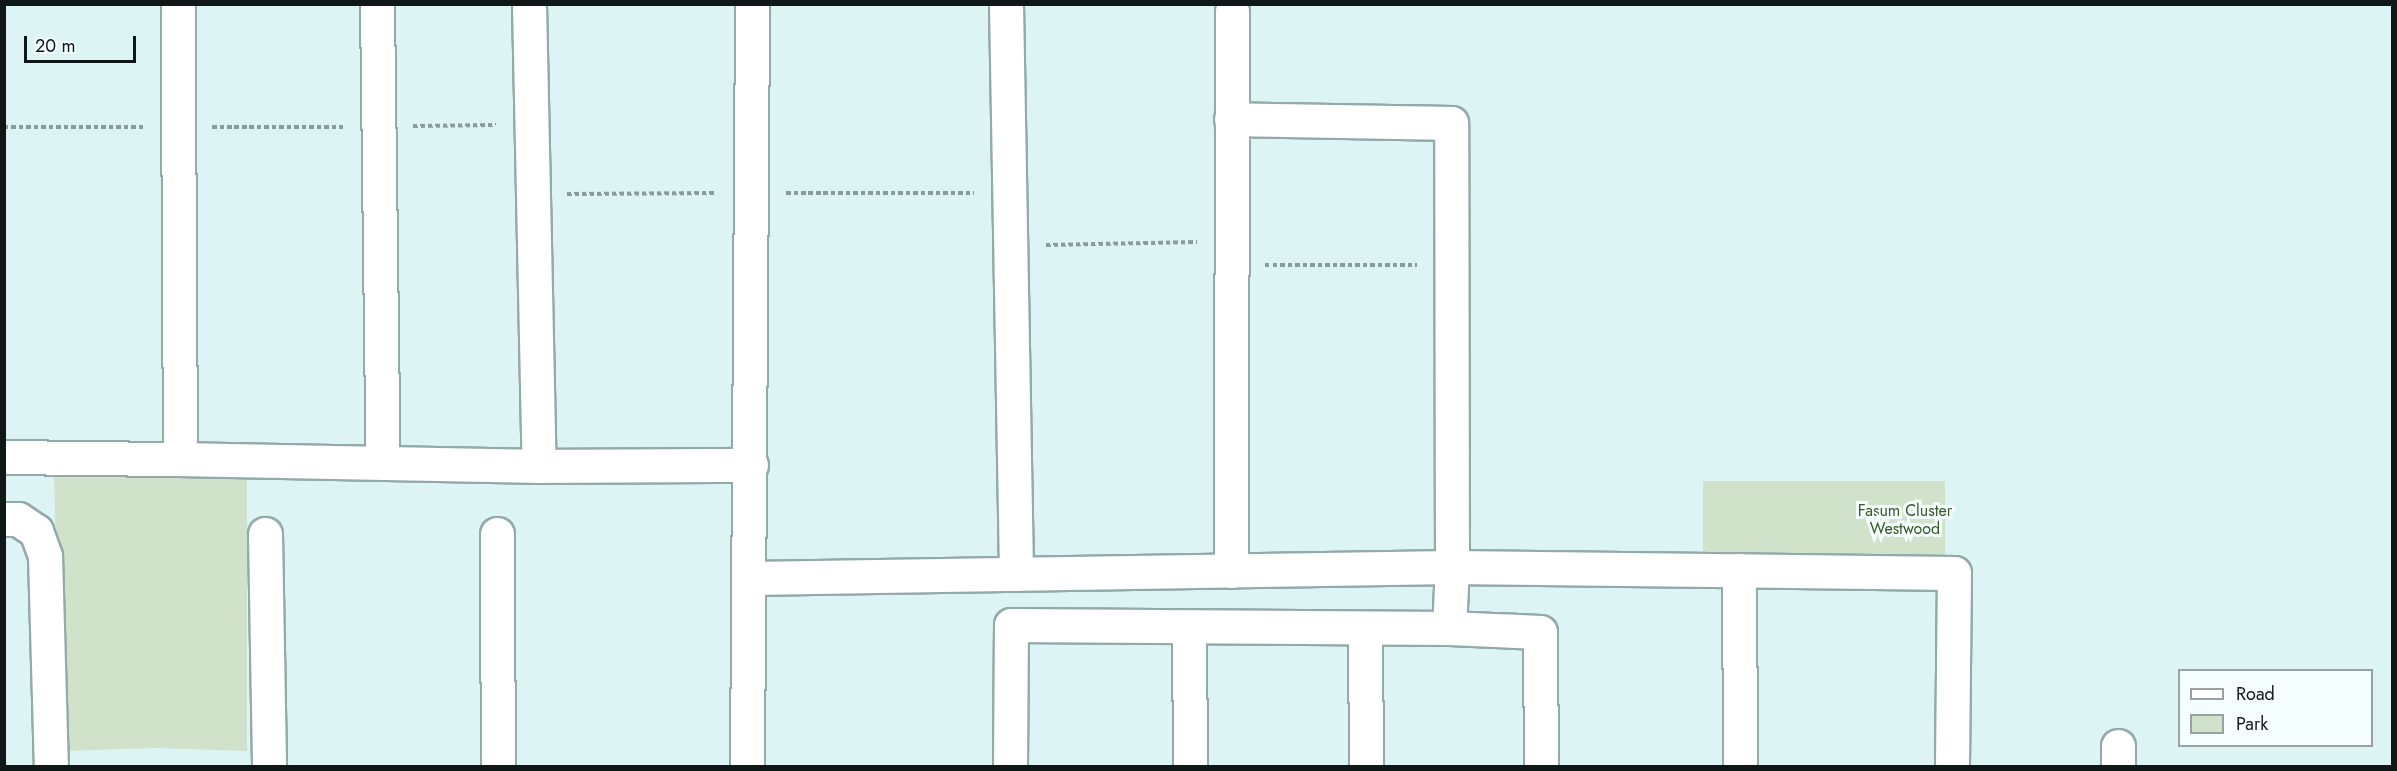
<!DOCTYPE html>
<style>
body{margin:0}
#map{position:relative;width:2397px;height:771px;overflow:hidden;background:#ddf4f5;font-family:Jost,sans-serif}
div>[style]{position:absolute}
.green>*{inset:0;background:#d1e2ca;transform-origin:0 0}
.path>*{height:4px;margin-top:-2px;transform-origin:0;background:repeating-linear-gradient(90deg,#8a9b9c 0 4.5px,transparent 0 7.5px)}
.roads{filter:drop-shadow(2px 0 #94a9aa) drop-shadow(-2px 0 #94a9aa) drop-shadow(0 2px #94a9aa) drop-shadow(0 -2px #94a9aa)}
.minor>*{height:33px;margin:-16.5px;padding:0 16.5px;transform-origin:16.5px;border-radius:16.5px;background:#fff}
span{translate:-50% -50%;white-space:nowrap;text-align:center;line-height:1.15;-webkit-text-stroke:6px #f5feff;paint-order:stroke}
.park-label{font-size:16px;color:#345922}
.frame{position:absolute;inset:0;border:6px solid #0f1717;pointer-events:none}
.legend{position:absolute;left:2178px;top:669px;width:195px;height:78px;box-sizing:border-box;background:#f5feff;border:2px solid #99a2a2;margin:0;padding:8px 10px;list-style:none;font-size:18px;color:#0f1717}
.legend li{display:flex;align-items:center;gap:12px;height:30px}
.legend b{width:30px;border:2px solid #99a2a2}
.scale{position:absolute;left:24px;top:36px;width:112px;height:27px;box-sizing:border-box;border:3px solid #0f1717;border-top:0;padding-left:8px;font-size:18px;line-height:21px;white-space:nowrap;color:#0f1717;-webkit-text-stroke:4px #f5feff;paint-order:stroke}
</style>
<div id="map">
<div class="green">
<div style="clip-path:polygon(247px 475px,247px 751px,156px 748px,62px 751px,54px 476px)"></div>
<div style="left:1703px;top:481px;width:242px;height:76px"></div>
</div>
<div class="path">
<div style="left:413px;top:126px;width:83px;rotate:-0.7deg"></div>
<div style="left:4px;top:127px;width:141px"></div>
<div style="left:212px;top:127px;width:131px"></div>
<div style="left:786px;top:193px;width:188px"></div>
<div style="left:567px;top:194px;width:149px;rotate:-0.4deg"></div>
<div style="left:1046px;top:245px;width:151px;rotate:-1.1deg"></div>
<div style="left:1265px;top:265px;width:152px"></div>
</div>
<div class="roads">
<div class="minor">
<div style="left:377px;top:4px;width:459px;rotate:89.3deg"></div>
<div style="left:529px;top:4px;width:462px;rotate:88.8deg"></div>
<div style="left:539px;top:466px;width:212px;rotate:-0.3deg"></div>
<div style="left:1006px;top:4px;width:570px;rotate:88.99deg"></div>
<div style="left:4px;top:457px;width:176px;rotate:0.7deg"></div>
<div style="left:180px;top:459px;width:455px;rotate:-90.3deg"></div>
<div style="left:180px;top:459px;width:359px;rotate:1.1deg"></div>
<div style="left:4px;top:519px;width:14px"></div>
<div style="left:18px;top:519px;width:22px;rotate:34deg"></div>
<div style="left:36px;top:531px;width:27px;rotate:70deg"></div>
<div style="left:45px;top:556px;width:210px;rotate:88.4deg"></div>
<div style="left:265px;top:534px;width:232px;rotate:89deg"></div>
<div style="left:497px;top:534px;width:232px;rotate:89.8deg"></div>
<div style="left:1739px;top:570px;width:196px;rotate:89.7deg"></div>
<div style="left:1231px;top:571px;width:560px;rotate:-89.9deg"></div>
<div style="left:750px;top:578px;width:702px;rotate:-0.9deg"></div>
<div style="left:1452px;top:567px;width:502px;rotate:0.68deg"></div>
<div style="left:1954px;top:573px;width:193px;rotate:90.6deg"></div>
<div style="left:1189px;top:627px;width:139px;rotate:89.6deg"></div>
<div style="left:1365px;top:628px;width:138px;rotate:89.6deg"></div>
<div style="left:1449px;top:628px;width:91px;rotate:2.5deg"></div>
<div style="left:1540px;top:632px;width:134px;rotate:89.6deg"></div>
<div style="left:747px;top:766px;width:762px;rotate:-89.62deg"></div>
<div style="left:1010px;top:766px;width:141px;rotate:-89.6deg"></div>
<div style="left:1011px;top:625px;width:438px;rotate:0.4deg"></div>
<div style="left:1449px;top:628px;width:61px;rotate:-87.2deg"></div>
<div style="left:1452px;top:567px;width:444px;rotate:-90.1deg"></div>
<div style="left:1451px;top:123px;width:220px;rotate:-179deg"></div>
<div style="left:2118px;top:766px;width:20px;rotate:-90deg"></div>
</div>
</div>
<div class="park-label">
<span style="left:1905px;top:520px">Fasum Cluster<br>Westwood</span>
</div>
<div class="frame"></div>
<ul class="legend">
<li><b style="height:8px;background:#fff"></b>Road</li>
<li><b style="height:16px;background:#d1e2ca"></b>Park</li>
</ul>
<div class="scale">20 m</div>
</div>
